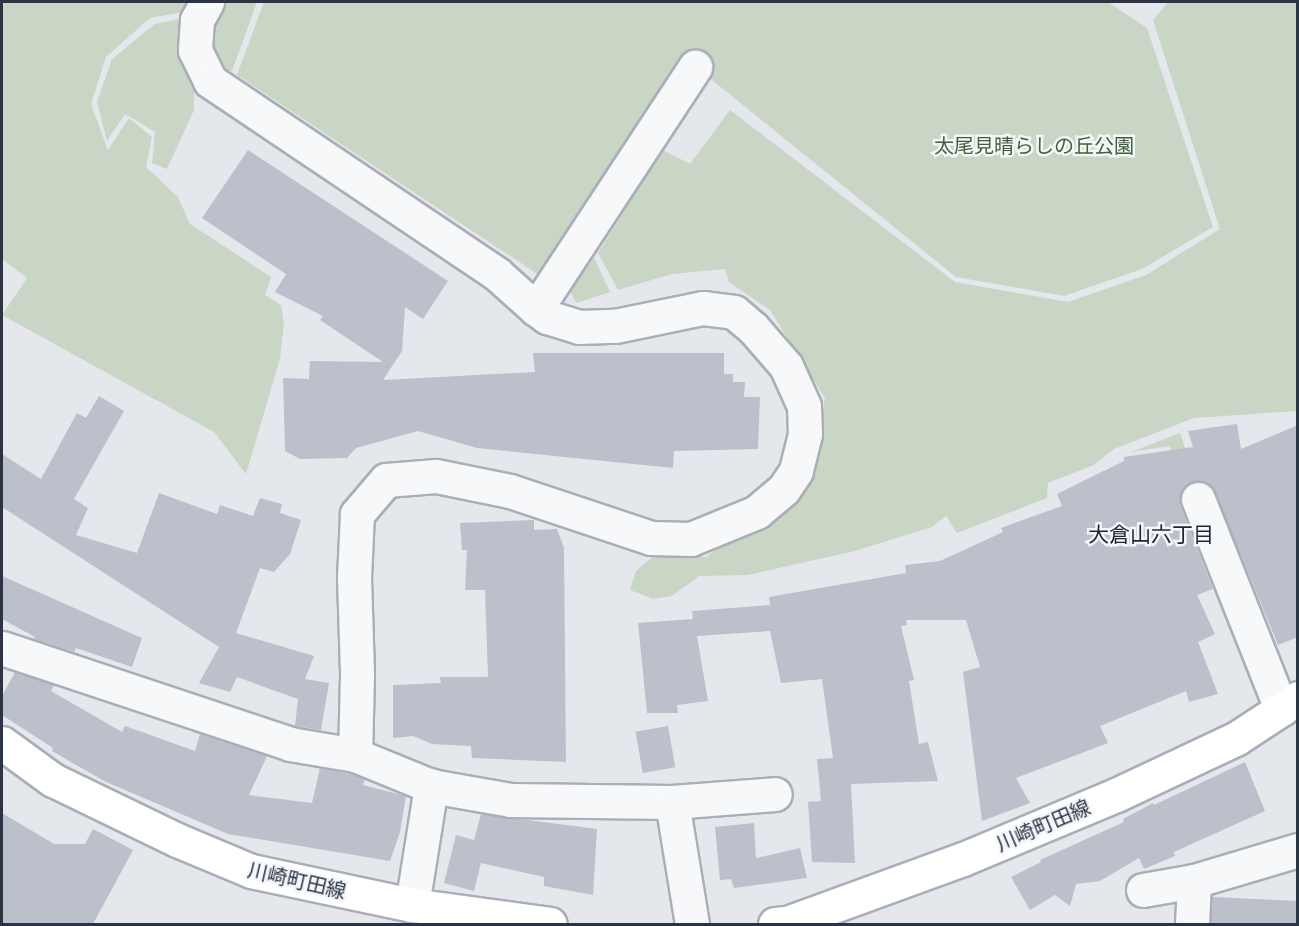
<!DOCTYPE html>
<meta charset="utf-8">
<style>
body{margin:0}
#map{position:relative;width:1299px;height:926px;overflow:hidden;background:#e4e7ec;font-family:Ubuntu,"Noto Sans JP",sans-serif}
div>[style]{position:absolute}
.green>*{inset:0;background:#c9d6c5}
.building>*{inset:0;background:#bbc0ca;transform-origin:0 0}
.roads{filter:drop-shadow(2px 0 #a9aeb7) drop-shadow(-2px 0 #a9aeb7) drop-shadow(0 2px #a9aeb7) drop-shadow(0 -2px #a9aeb7)}
.minor>*{height:33px;margin:-16.5px;padding:0 16.5px;transform-origin:16.5px;border-radius:16.5px;background:#f7f8fa}
.major>*{height:33px;margin:-16.5px;padding:0 16.5px;transform-origin:16.5px;border-radius:16.5px;background:#fff}
span{translate:-50% -50%;white-space:nowrap;text-align:center;line-height:1.15;-webkit-text-stroke:5px #f4f6f9;paint-order:stroke}
.park-label{font-size:20px;color:#3f6138}
.street-label{font-size:20px;color:#2b3445}
.neighbourhood-label{font-size:21px;color:#1d2536}
.frame{position:absolute;inset:0;border:3px solid #2b3445;pointer-events:none}
</style>
<div id="map">
<div class="green">
<div style="clip-path:polygon(2px 2px,193px 2px,188px 11px,150px 18px,106px 57px,91px 104px,108px 150px,129px 118px,152px 137px,146px 167px,178px 197px,190px 224px,271px 277px,265px 295px,281px 305px,284px 323px,280px 359px,246px 474px,214px 432px,2px 315px,27px 278px,2px 259px)"></div>
<div style="clip-path:polygon(218px 2px,257px 2px,232px 71px,211px 67px,208px 21px)"></div>
<div style="clip-path:polygon(264px 2px,1108px 2px,1147px 28px,1213px 227px,1142px 269px,1064px 296px,956px 277px,702px 72px,563px 291px,237px 75px)"></div>
<div style="clip-path:polygon(1168px 2px,1297px 2px,1297px 411px,1194px 418px,1114px 449px,1094px 465px,1048px 483px,1047px 498px,957px 533px,946px 516px,932px 527px,855px 551px,748px 575px,699px 576px,672px 596px,653px 599px,630px 590px,636px 571px,656px 554px,706px 557px,731px 538px,796px 504px,815px 460px,825px 398px,770px 310px,729px 282px,725px 269px,672px 274px,618px 290px,598px 253px,663px 150px,690px 164px,730px 110px,955px 282px,1068px 302px,1146px 275px,1220px 229px,1153px 20px)"></div>
<div style="clip-path:polygon(183px 18px,194px 78px,194px 110px,167px 169px,152px 163px,155px 132px,125px 114px,107px 141px,97px 102px,112px 59px,155px 24px)"></div>
<div style="clip-path:polygon(594px 258px,610px 292px,576px 303px,570px 291px)"></div>
<div style="clip-path:polygon(1180px 433px,1189px 460px,1175px 464px,1170px 446px,1131px 452px)"></div>
</div>
<div class="building">
<div style="clip-path:polygon(248px 150px,448px 281px,423px 319px,405px 307px,402px 351px,383px 380px,535px 372px,533px 353px,724px 353px,724px 374px,733px 374px,733px 382px,745px 382px,744px 397px,760px 397px,758px 449px,674px 451px,673px 468px,477px 448px,418px 431px,356px 448px,347px 458px,300px 459px,285px 451px,283px 378px,309px 379px,310px 361px,383px 362px,320px 320px,323px 316px,275px 292px,286px 274px,202px 218px)"></div>
<div style="clip-path:polygon(99px 396px,124px 411px,74px 499px,88px 508px,76px 535px,137px 553px,159px 493px,217px 514px,220px 505px,253px 516px,260px 498px,282px 504px,280px 513px,301px 520px,290px 554px,274px 572px,260px 568px,236px 633px,314px 656px,305px 679px,329px 683px,321px 730px,295px 726px,298px 699px,237px 677px,230px 692px,199px 683px,219px 647px,2px 507px,2px 454px,41px 479px,77px 413px,86px 418px)"></div>
<div style="clip-path:polygon(1237px 424px,1241px 449px,1298px 425px,1298px 637px,1278px 645px,1215px 492px,1210px 485px,1201px 481px,1191px 482px,1183px 488px,1180px 496px,1180px 505px,1213px 589px,1197px 595px,1215px 634px,1198px 642px,1218px 694px,1189px 702px,1186px 691px,1100px 726px,1108px 743px,1016px 778px,1030px 803px,982px 821px,963px 672px,980px 667px,966px 620px,906px 620px,907px 625px,901px 626px,914px 680px,909px 681px,919px 744px,928px 742px,938px 781px,851px 784px,855px 863px,812px 862px,808px 802px,821px 801px,817px 759px,833px 758px,822px 679px,781px 683px,770px 631px,697px 636px,708px 701px,677px 705px,678px 713px,647px 713px,638px 623px,693px 619px,692px 611px,770px 605px,769px 597px,906px 573px,905px 565px,940px 561px,1003px 532px,1001px 528px,1062px 506px,1057px 494px,1124px 461px,1124px 457px,1193px 447px,1188px 431px)"></div>
<div style="clip-path:polygon(534px 520px,534px 530px,557px 529px,564px 548px,566px 762px,472px 758px,471px 746px,432px 744px,413px 736px,393px 738px,393px 685px,441px 683px,440px 677px,488px 677px,485px 590px,465px 590px,467px 550px,462px 550px,460px 523px)"></div>
<div style="clip-path:polygon(2px 576px,142px 638px,132px 667px,76px 648px,74px 652px,34px 639px,35px 637px,2px 619px)"></div>
<div style="clip-path:polygon(15px 672px,54px 685px,51px 691px,122px 732px,125px 726px,195px 751px,200px 734px,267px 756px,249px 795px,312px 803px,320px 768px,354px 775px,365px 779px,363px 785px,406px 796px,400px 832px,390px 861px,228px 834px,104px 781px,52px 751px,53px 748px,2px 715px,2px 696px)"></div>
<div style="left:668px;top:726px;width:42px;height:33px;rotate:80deg"></div>
<div style="clip-path:polygon(1245px 762px,1265px 811px,1174px 852px,1175px 856px,1144px 869px,1139px 858px,1100px 881px,1076px 884px,1070px 906px,1055px 895px,1030px 910px,1011px 877px,1041px 862px,1040px 860px,1124px 822px,1123px 819px,1153px 803px,1154px 805px)"></div>
<div style="clip-path:polygon(2px 813px,54px 844px,85px 844px,93px 829px,133px 850px,93px 924px,2px 924px)"></div>
<div style="clip-path:polygon(481px 814px,597px 829px,593px 895px,544px 886px,544px 877px,481px 863px,474px 891px,444px 883px,456px 835px,474px 840px)"></div>
<div style="clip-path:polygon(754px 823px,756px 858px,800px 848px,807px 878px,734px 888px,731px 879px,720px 880px,715px 827px)"></div>
<div style="clip-path:polygon(1212px 897px,1298px 901px,1298px 924px,1211px 924px)"></div>
</div>
<div class="roads">
<div class="minor">
<div style="left:207px;top:2px;width:21px;rotate:119deg"></div>
<div style="left:197px;top:20px;width:30px;rotate:94deg"></div>
<div style="left:195px;top:50px;width:34px;rotate:64deg"></div>
<div style="left:210px;top:81px;width:346px;rotate:33.9deg"></div>
<div style="left:497px;top:274px;width:52px;rotate:41.9deg"></div>
<div style="left:536px;top:309px;width:14px;rotate:36deg"></div>
<div style="left:547px;top:317px;width:34px;rotate:17deg"></div>
<div style="left:579px;top:327px;width:36px;rotate:-2deg"></div>
<div style="left:615px;top:326px;width:90px;rotate:-11.6deg"></div>
<div style="left:703px;top:308px;width:31px;rotate:7deg"></div>
<div style="left:734px;top:312px;width:25px;rotate:40deg"></div>
<div style="left:753px;top:328px;width:50px;rotate:49deg"></div>
<div style="left:786px;top:366px;width:44px;rotate:65.8deg"></div>
<div style="left:804px;top:406px;width:28px;rotate:88deg"></div>
<div style="left:805px;top:434px;width:38px;rotate:104deg"></div>
<div style="left:796px;top:471px;width:22px;rotate:124deg"></div>
<div style="left:784px;top:489px;width:35px;rotate:140deg"></div>
<div style="left:757px;top:512px;width:71px;rotate:157.8deg"></div>
<div style="left:691px;top:539px;width:40px;rotate:-178.6deg"></div>
<div style="left:651px;top:538px;width:149px;rotate:-161.6deg"></div>
<div style="left:510px;top:491px;width:76px;rotate:-168.5deg"></div>
<div style="left:436px;top:476px;width:50px;rotate:175.4deg"></div>
<div style="left:386px;top:480px;width:45px;rotate:130.5deg"></div>
<div style="left:357px;top:514px;width:63px;rotate:92.7deg"></div>
<div style="left:354px;top:577px;width:98px;rotate:88.2deg"></div>
<div style="left:357px;top:675px;width:80px;rotate:91.4deg"></div>
<div style="left:536px;top:309px;width:290px;rotate:-56.7deg"></div>
<div style="left:1198px;top:499px;width:226px;rotate:68.4deg"></div>
<div style="left:2px;top:648px;width:304px;rotate:18.4deg"></div>
<div style="left:290px;top:744px;width:66px;rotate:9.6deg"></div>
<div style="left:355px;top:755px;width:82px;rotate:22.2deg"></div>
<div style="left:431px;top:786px;width:81px;rotate:9.9deg"></div>
<div style="left:511px;top:800px;width:161px;rotate:0.7deg"></div>
<div style="left:672px;top:802px;width:124px;rotate:80.7deg"></div>
<div style="left:672px;top:802px;width:103px;rotate:-4.4deg"></div>
<div style="left:1143px;top:890px;width:52px;rotate:-10deg"></div>
<div style="left:1194px;top:881px;width:109px;rotate:-16.6deg"></div>
<div style="left:412px;top:905px;width:121px;rotate:-80.9deg"></div>
<div style="left:1192px;top:924px;width:43px;rotate:-87.3deg"></div>
</div>
<div class="major">
<div style="left:2px;top:743px;width:63px;rotate:36deg"></div>
<div style="left:53px;top:780px;width:138px;rotate:25.8deg"></div>
<div style="left:177px;top:840px;width:80px;rotate:22.7deg"></div>
<div style="left:251px;top:871px;width:165px;rotate:11.9deg"></div>
<div style="left:412px;top:905px;width:139px;rotate:7.8deg"></div>
<div style="left:775px;top:924px;width:12px;rotate:-5deg"></div>
<div style="left:787px;top:923px;width:187px;rotate:-20deg"></div>
<div style="left:963px;top:859px;width:166px;rotate:-22.7deg"></div>
<div style="left:1116px;top:795px;width:134px;rotate:-25.2deg"></div>
<div style="left:1237px;top:738px;width:73px;rotate:-33.3deg"></div>
</div>
</div>
<div class="park-label">
<span style="left:1034px;top:145px">太尾見晴らしの丘公園</span>
</div>
<div class="street-label">
<span style="left:1043px;top:825px;rotate:-23deg">川崎町田線</span>
<span style="left:297px;top:880px;rotate:13deg">川崎町田線</span>
</div>
<div class="neighbourhood-label">
<span style="left:1151px;top:534px">大倉山六丁目</span>
</div>
<div class="frame"></div>
</div>
